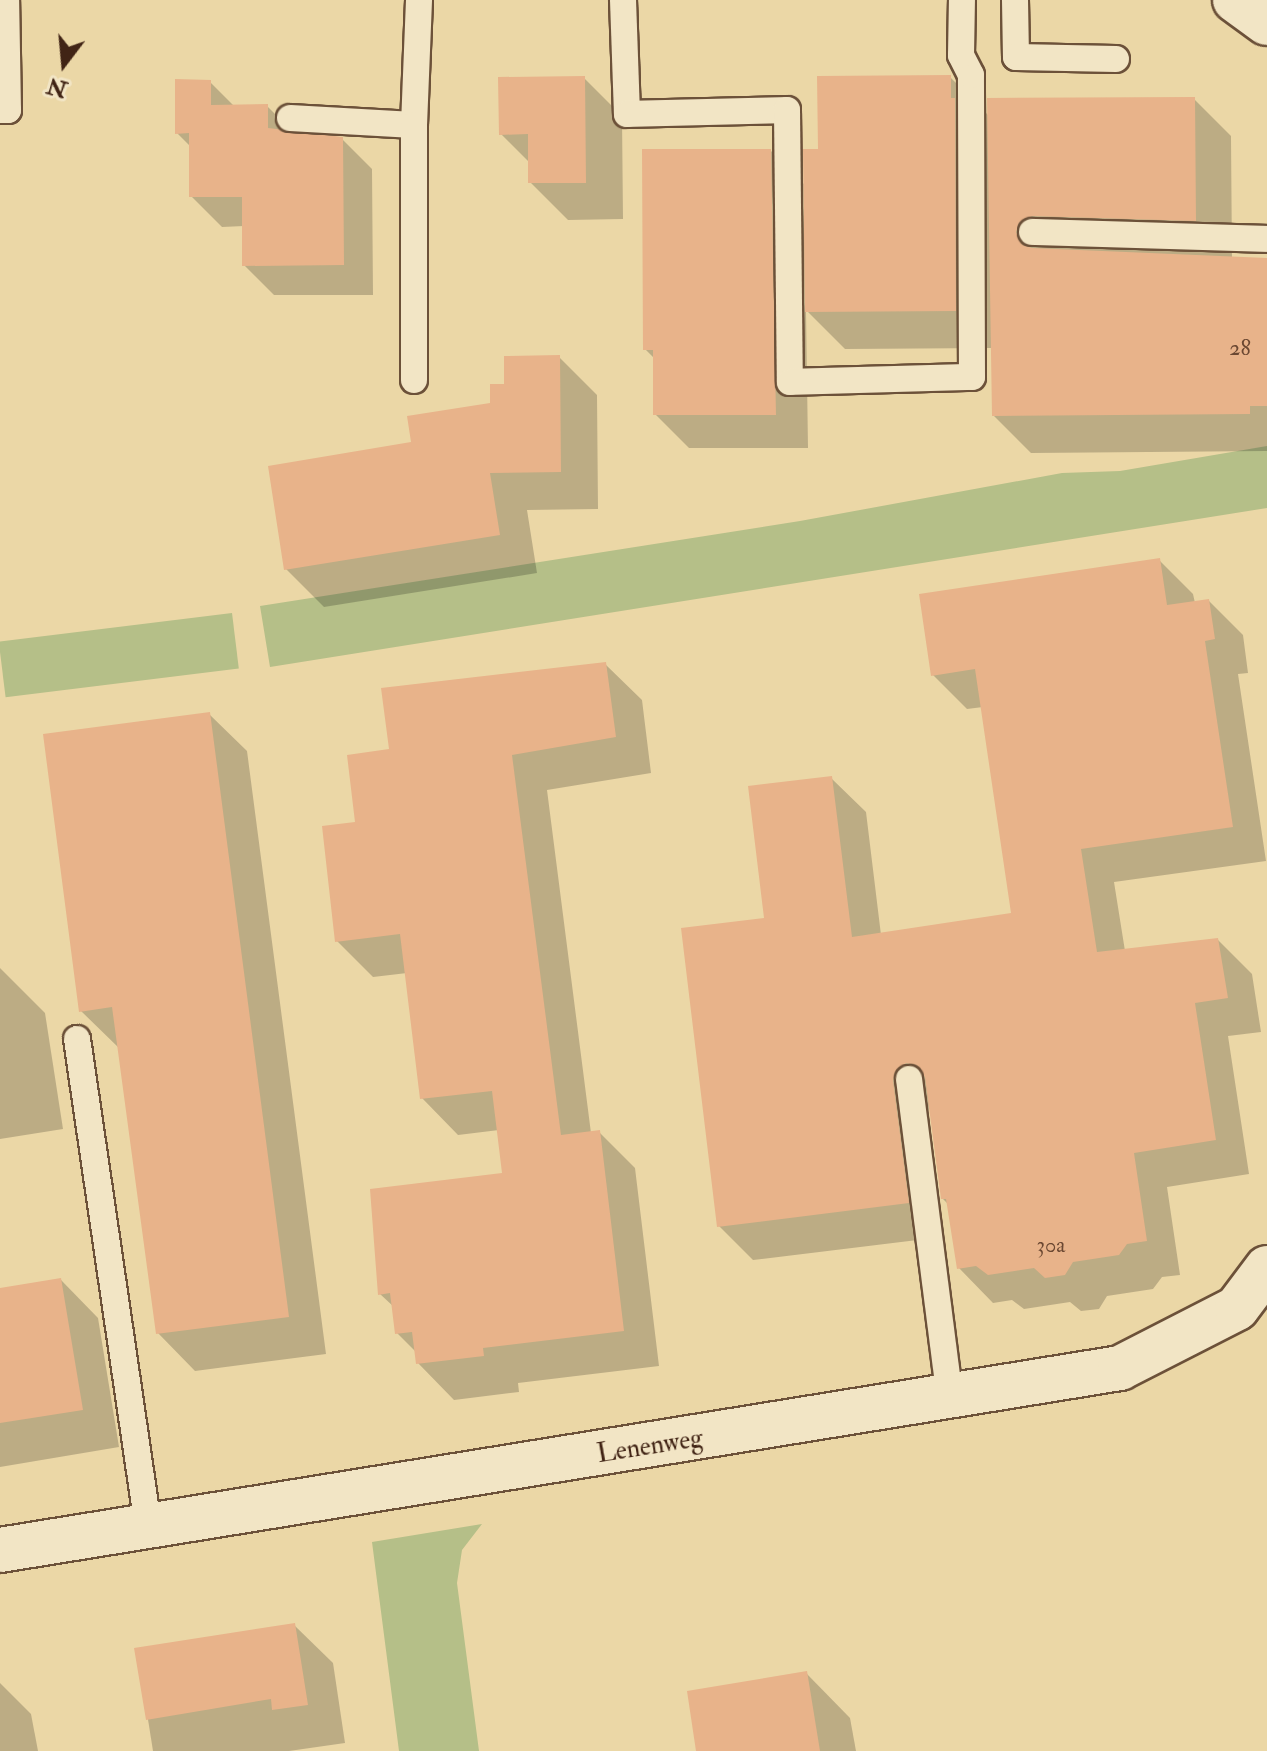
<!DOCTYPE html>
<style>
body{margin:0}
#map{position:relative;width:1267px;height:1751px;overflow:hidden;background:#ebd7a6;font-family:"IM FELL Double Pica",serif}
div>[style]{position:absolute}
.green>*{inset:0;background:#b5bf88;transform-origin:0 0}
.shadow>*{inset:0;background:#0003}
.building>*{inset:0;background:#e8b38a}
.roads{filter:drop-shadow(2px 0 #6c5139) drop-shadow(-2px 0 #6c5139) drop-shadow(0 2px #6c5139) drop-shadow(0 -2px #6c5139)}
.lane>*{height:26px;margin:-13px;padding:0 13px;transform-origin:13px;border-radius:13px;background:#f2e5c5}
.street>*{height:44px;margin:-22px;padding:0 22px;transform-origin:22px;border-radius:22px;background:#f2e5c5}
span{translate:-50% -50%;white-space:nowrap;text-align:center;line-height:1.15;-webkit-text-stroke:6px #f2e5c5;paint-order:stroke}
.number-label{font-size:22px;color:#6b4832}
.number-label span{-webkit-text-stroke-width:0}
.street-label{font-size:26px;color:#412415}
.north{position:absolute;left:24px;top:24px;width:80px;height:80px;-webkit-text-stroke:6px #f2e5c5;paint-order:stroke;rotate:196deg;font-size:22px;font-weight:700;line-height:32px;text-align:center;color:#412415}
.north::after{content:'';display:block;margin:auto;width:28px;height:36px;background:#412415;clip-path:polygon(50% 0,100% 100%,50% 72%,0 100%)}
</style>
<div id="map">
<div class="green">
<div style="clip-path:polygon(1267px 446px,1267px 508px,270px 667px,260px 606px,800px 521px,1062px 473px,1120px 471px)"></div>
<div style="left:232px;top:613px;width:56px;height:235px;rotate:83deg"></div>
<div style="clip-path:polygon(482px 1524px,462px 1550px,457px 1583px,479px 1751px,399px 1751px,372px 1542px)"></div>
</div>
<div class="shadow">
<div style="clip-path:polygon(950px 77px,989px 116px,1194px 99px,1231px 136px,1232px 260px,1267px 279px,1267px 451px,1031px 453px,994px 416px,993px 348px,845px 349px,806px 310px,808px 448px,689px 448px,655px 414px,655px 359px,645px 349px,771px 151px,806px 186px,820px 151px)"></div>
<div style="clip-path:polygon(584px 78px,622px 116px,623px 219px,568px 220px,530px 182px,530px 163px,501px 134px)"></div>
<div style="clip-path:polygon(210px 82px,235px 107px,267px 106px,294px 133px,342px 139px,372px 169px,373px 295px,274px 295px,244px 265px,244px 226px,222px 227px,191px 196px,191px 147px,177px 133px)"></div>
<div style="clip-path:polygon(559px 357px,597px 395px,598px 509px,527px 510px,537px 573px,324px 607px,286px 569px,413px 444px,493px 404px,506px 386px)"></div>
<div style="clip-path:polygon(1159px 560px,1193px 594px,1195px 603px,1209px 601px,1243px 635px,1248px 673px,1238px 674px,1266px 861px,1114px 882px,1125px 951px,1218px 940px,1252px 974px,1261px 1032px,1228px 1036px,1249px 1174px,1167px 1187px,1180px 1275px,1162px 1277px,1153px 1289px,1107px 1296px,1099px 1309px,1081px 1311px,1070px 1302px,1024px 1309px,1012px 1300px,993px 1303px,959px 1268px,949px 1205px,943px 1199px,931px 1106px,926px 1115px,942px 1237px,753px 1260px,719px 1226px,766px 920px,831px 778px,866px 812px,881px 935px,1013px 914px,983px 707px,967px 709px,933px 675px)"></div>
<div style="clip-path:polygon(605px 664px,642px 700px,651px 773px,547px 790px,591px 1133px,599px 1132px,635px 1168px,659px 1366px,518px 1383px,519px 1392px,454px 1400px,418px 1363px,416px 1352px,397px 1333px,394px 1307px,380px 1294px,504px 1175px,499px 1130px,458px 1135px,422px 1098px,407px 973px,373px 977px,337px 941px,358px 824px,391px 751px)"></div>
<div style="clip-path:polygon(209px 714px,247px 751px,326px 1354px,195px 1371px,158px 1333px,120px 1049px,81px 1011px)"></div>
<div style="clip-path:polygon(0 968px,45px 1013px,63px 1129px,0 1139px)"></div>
<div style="clip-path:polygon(61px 1280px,98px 1318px,119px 1447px,0 1467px,0 1290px)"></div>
<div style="clip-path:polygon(294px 1625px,333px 1663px,345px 1743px,289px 1751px,153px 1751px,137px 1650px)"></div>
<div style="clip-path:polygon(806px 1673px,850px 1718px,856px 1751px,698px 1751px)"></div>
<div style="clip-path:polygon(0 1683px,31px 1714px,38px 1751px,0 1751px)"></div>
</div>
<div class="building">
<div style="clip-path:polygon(951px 75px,951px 98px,955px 98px,956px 311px,805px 312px,803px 149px,818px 149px,817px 76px)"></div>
<div style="clip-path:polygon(585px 76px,586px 183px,528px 183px,528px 134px,499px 135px,498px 77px)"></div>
<div style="clip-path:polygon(175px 79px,211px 80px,211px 105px,268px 104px,268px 128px,343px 137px,344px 265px,242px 266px,242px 197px,189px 197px,189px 133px,175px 134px)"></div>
<div style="clip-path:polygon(1195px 97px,1196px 221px,1032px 216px,1019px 223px,1016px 232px,1023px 245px,1032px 248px,1267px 258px,1267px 406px,1250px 406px,1250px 414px,992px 416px,987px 98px)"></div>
<div style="clip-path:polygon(642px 149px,771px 149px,776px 415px,653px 415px,653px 350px,643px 350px)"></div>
<div style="clip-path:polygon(560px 355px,561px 472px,490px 473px,500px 535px,284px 570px,268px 466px,411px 442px,407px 416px,490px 403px,490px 384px,504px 384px,504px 356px)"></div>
<div style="clip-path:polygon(1160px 558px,1167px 605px,1209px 599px,1215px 639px,1205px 641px,1233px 827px,1081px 849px,1097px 952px,1218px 938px,1228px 998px,1195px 1003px,1216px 1140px,1134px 1153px,1147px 1241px,1127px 1244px,1119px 1255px,1073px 1262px,1065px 1275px,1045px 1278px,1034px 1268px,988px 1275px,976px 1266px,957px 1269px,946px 1199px,941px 1199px,925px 1077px,916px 1065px,906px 1063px,895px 1072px,893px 1081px,909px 1203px,717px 1227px,681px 928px,764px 918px,748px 786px,832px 776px,852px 937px,1011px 913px,975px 669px,931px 676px,919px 594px)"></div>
<div style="clip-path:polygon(606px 662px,616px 737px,512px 755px,561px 1135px,600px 1130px,624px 1331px,483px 1348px,484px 1356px,416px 1364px,412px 1332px,395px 1334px,390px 1293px,378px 1295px,370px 1189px,502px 1173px,492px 1091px,420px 1099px,400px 934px,335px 942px,322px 826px,355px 822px,347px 755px,389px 749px,381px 688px)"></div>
<div style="clip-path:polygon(210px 712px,289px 1317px,156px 1334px,112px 1007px,79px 1012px,43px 734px)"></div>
<div style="clip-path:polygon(61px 1278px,83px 1410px,0 1423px,0 1288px)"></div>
<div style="clip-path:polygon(295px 1623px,308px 1705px,272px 1710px,271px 1699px,146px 1720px,134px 1648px)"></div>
<div style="clip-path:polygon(807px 1671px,820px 1751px,696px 1751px,687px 1691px)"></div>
</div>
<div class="roads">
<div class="lane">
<div style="left:623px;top:0;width:114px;rotate:88deg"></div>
<div style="left:627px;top:114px;width:160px;rotate:-1.4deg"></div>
<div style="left:787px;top:110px;width:272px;rotate:89.4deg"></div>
<div style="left:790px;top:382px;width:182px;rotate:-1.6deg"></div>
<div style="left:972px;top:377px;width:302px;rotate:-90.2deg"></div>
<div style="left:971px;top:75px;width:22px;rotate:-117deg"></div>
<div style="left:961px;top:55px;width:55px;rotate:-89deg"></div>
<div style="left:1015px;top:0;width:57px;rotate:89deg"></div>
<div style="left:1016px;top:57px;width:100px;rotate:1.1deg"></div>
<div style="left:0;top:110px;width:8px"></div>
<div style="left:8px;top:110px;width:110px;rotate:-91deg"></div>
<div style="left:290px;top:118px;width:124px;rotate:3.2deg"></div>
<div style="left:414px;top:125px;width:125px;rotate:-87.7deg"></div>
<div style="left:414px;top:125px;width:255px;rotate:90deg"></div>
<div style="left:1032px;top:232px;width:235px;rotate:1.7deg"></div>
<div style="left:77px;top:1039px;width:492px;rotate:81.7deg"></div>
<div style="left:909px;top:1079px;width:322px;rotate:82.7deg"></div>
</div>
<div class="street">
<div style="left:1235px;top:0;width:39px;rotate:36deg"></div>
<div style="left:0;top:1550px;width:1135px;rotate:-9.23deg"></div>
<div style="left:1120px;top:1368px;width:131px;rotate:-27.1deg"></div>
<div style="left:1237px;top:1308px;width:50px;rotate:-53.1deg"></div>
</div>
</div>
<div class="number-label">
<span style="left:1240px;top:349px">28</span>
<span style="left:1051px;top:1246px">30a</span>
</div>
<div class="street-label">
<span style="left:650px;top:1447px;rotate:-9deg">Lenenweg</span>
</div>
<div class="north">N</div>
</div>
